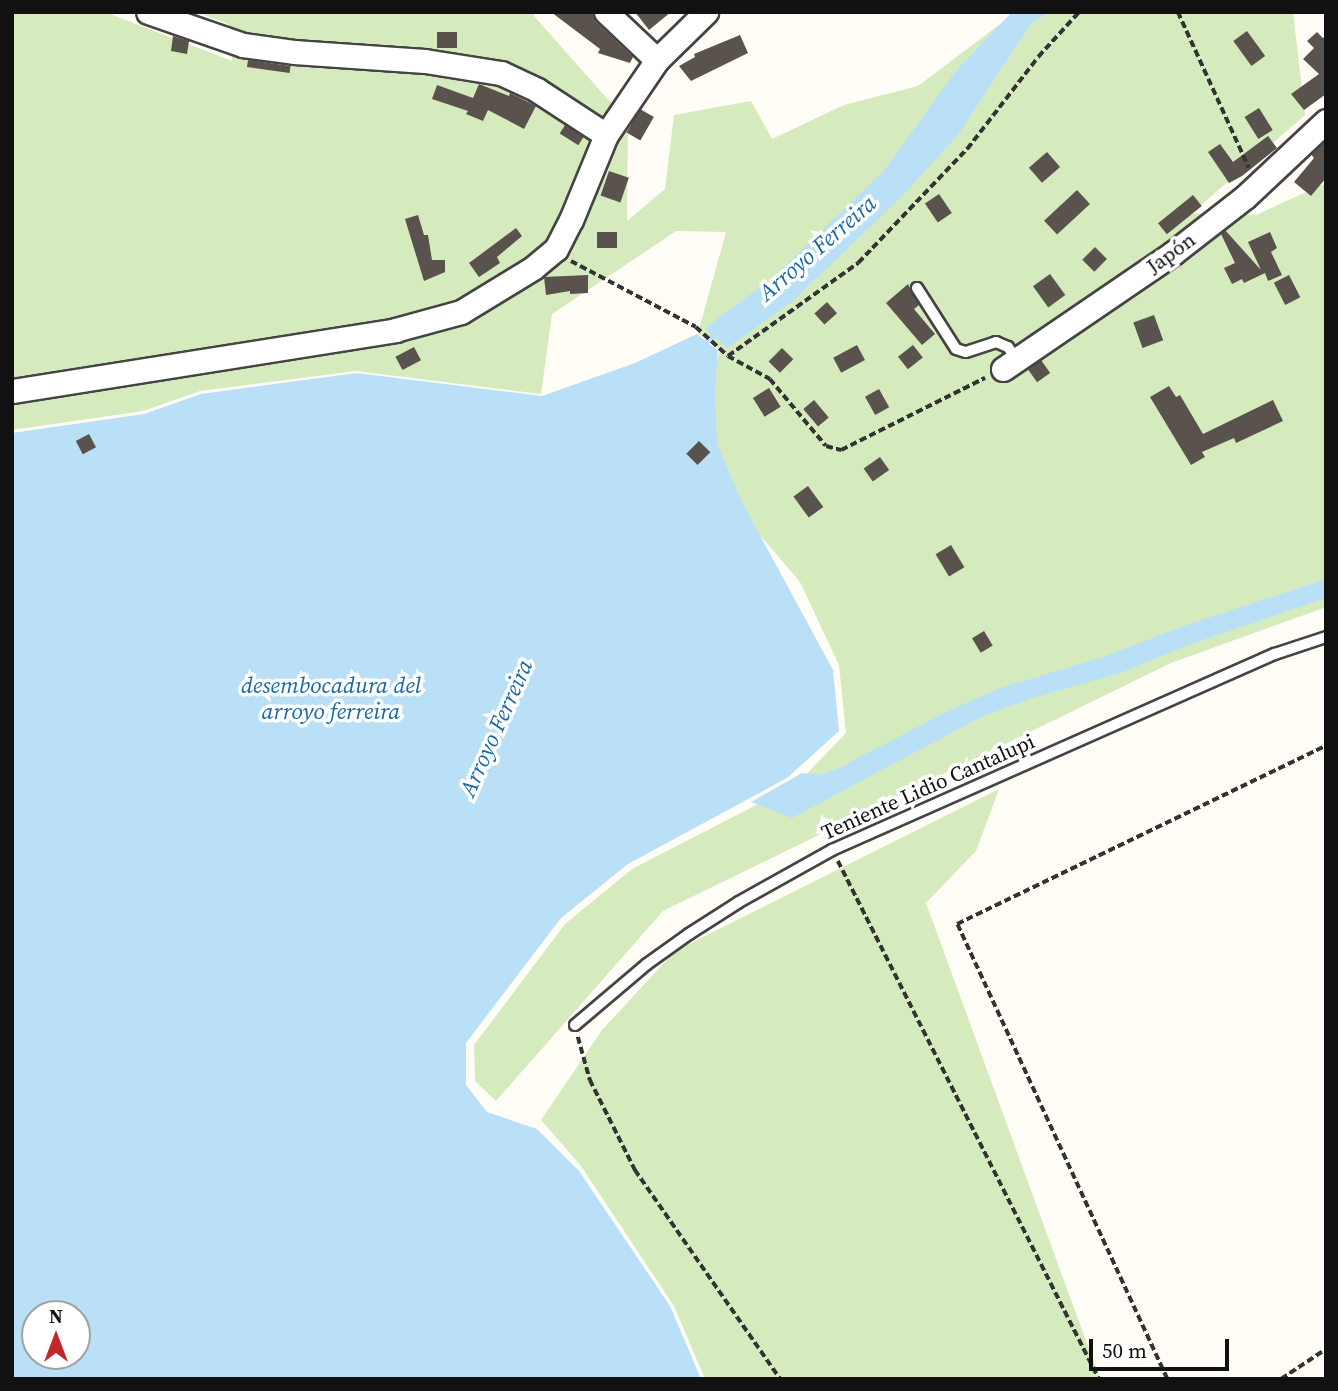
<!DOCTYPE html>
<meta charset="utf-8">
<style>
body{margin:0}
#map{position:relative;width:1338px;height:1391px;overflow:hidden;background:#fffdf5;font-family:"Source Serif 4",serif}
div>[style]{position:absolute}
.green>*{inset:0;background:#d5ebbd}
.water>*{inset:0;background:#b9e0f7}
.stream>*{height:5px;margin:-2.5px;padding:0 2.5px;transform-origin:2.5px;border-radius:2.5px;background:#b9e0f7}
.building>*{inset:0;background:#5a524d;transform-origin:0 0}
.path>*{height:3.5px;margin-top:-1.75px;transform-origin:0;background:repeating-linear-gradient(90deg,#333 0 7px,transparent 0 10.5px)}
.roads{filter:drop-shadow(2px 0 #444) drop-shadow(-2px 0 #444) drop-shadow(0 2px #444) drop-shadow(0 -2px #444)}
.service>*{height:10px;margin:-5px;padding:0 5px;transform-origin:5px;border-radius:5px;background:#fff}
.minor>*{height:23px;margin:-11.5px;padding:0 11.5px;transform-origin:11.5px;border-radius:11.5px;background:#fff}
span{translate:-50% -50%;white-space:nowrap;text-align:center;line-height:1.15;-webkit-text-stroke:7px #fff;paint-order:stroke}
.street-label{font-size:21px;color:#111}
.water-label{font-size:23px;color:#1768a6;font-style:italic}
.frame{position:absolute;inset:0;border:14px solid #111;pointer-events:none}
.north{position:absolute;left:21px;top:1300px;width:70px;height:70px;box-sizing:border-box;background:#fff;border:2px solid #a0a0a0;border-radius:50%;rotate:0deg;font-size:19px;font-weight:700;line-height:28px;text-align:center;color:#111}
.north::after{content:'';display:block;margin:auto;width:24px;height:32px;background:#c4262e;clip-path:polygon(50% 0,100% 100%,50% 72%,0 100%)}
.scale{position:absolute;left:1089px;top:1339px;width:140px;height:32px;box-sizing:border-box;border:4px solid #111;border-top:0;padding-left:9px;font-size:21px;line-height:24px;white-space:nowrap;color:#111;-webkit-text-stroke:5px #fff;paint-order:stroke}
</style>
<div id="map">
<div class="green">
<div style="clip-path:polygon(12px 12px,105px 12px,232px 61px,228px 24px,196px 12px,535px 12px,534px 16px,628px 122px,627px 221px,665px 189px,674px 115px,751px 101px,772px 139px,844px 105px,918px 86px,1016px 12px,1293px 12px,1305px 115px,1192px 213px,1256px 215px,1326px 183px,1326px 607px,1171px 663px,663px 911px,496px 1101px,475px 1081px,474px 1045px,565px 924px,632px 869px,797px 784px,846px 733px,839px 665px,800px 582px,736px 507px,707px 453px,708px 390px,720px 350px,698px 333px,726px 232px,676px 231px,552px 314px,541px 394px,356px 371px,200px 391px,143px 411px,12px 430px)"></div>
<div style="clip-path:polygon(999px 789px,976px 851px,926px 903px,1100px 1379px,705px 1379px,674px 1306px,581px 1166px,541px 1120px,602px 1030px,675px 951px)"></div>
</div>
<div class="water">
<div style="clip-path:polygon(1012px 12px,1048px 12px,1030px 25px,958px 135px,903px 195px,793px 301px,727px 348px,705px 328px,770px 280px,883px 172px,958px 68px)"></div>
<div style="clip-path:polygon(evenodd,697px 334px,718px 351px,715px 390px,717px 444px,742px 502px,833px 670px,839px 731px,787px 778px,628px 864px,561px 918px,466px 1043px,466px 1085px,487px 1112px,537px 1129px,579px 1171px,670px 1306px,701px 1379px,12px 1379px,12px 433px,144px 414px,201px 394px,357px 373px,542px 396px,635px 363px,697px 334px,35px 1314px,77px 1314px,77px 1356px,35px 1356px,35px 1314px)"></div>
<div style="clip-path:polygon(1326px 579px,1326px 598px,1188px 645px,1120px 673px,1029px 699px,979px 718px,792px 818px,751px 802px,802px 773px,822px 774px,841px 767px,944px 713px,1000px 688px,1103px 657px,1189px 624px)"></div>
</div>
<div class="stream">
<div style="left:702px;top:345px;width:21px;rotate:-41deg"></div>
</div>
<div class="building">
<div style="clip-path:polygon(551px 12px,592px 12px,596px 22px,633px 57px,630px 63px,598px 53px,600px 49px)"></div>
<div style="clip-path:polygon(635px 12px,671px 12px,649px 30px)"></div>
<div style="left:1247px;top:31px;width:31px;height:17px;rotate:54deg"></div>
<div style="left:437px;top:32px;width:20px;height:16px"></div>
<div style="clip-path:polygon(1317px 32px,1323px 38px,1326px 36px,1326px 94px,1304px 110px,1291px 94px,1319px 74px,1303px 59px,1314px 48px,1307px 41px)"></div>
<div style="clip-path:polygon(740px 35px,748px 53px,691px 81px,679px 66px,695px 57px,694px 54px)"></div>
<div style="clip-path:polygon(173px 36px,189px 41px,187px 54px,171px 51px)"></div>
<div style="left:248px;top:60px;width:43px;height:7px;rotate:8deg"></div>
<div style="clip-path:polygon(479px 84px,509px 96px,510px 93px,536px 106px,524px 129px,488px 110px,483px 121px,466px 114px,468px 111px,432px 99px,437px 85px,473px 98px)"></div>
<div style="left:1259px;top:108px;width:26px;height:17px;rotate:58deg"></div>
<div style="left:640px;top:109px;width:16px;height:27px;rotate:30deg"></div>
<div style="left:565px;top:125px;width:22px;height:10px;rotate:32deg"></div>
<div style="clip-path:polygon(1268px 136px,1277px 148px,1242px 176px,1229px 183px,1208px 152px,1220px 144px,1233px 162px)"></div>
<div style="clip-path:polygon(1321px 144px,1326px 144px,1326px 178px,1311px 196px,1294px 182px,1314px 158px,1311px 154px)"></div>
<div style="left:1047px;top:152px;width:20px;height:24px;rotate:49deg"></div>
<div style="left:609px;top:171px;width:21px;height:26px;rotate:19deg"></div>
<div style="left:1077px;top:190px;width:19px;height:45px;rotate:47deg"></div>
<div style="left:939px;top:194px;width:23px;height:17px;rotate:56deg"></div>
<div style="left:1193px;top:195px;width:14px;height:45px;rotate:51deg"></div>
<div style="clip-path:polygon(418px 215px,424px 235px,428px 235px,432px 260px,445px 260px,445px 272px,424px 281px,405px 219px)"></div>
<div style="clip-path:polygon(516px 228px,522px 236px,497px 257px,500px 263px,479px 277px,469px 263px)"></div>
<div style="clip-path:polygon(1225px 230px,1261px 270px,1248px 242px,1270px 232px,1277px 248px,1271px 252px,1282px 275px,1268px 281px,1265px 273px,1244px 283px,1242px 279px,1232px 284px,1224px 268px,1235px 263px,1221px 234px)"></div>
<div style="left:617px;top:232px;width:16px;height:20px;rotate:90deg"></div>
<div style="left:1095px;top:247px;width:17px;height:18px;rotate:45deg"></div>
<div style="left:1050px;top:274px;width:26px;height:21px;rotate:54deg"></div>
<div style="clip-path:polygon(588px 275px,588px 293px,570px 294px,570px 291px,546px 295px,544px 277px)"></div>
<div style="left:1289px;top:275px;width:25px;height:17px;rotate:63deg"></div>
<div style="clip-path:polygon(908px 284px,919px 305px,914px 309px,935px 334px,922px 345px,886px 303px)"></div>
<div style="left:827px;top:302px;width:15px;height:17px;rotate:48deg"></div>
<div style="left:1154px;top:315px;width:27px;height:22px;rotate:70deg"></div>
<div style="left:857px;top:345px;width:17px;height:27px;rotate:62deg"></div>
<div style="left:913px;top:345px;width:16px;height:19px;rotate:52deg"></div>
<div style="left:414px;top:347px;width:15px;height:21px;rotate:62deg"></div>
<div style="left:782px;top:348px;width:16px;height:19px;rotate:45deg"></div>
<div style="left:1041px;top:360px;width:16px;height:16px;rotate:55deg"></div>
<div style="clip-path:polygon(1169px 386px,1176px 397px,1180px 395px,1203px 434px,1273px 400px,1283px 421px,1236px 443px,1234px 438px,1202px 452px,1205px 457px,1191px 465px,1150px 397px)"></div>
<div style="left:769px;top:388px;width:22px;height:19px;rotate:58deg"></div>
<div style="left:879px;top:389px;width:21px;height:16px;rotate:61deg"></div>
<div style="left:814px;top:400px;width:23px;height:14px;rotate:50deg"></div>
<div style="left:89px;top:434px;width:15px;height:15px;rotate:62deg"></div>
<div style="left:699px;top:441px;width:16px;height:18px;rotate:45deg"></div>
<div style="left:880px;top:457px;width:16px;height:20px;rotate:55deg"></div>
<div style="left:808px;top:486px;width:26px;height:18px;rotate:54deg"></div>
<div style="left:951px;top:545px;width:26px;height:18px;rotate:59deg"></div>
<div style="left:984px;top:631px;width:17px;height:14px;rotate:59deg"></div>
</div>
<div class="path">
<div style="left:1178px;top:12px;width:171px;rotate:65.5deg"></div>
<div style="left:571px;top:261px;width:141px;rotate:27.8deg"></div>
<div style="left:696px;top:327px;width:43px;rotate:42.2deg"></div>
<div style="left:728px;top:356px;width:48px;rotate:28.7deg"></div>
<div style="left:770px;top:379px;width:87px;rotate:50.1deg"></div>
<div style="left:826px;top:446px;width:16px;rotate:15deg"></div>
<div style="left:841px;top:450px;width:161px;rotate:-26.6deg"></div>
<div style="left:728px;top:356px;width:160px;rotate:-35.6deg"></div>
<div style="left:858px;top:263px;width:158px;rotate:-46.3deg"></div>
<div style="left:967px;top:149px;width:116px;rotate:-52.3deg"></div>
<div style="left:1038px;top:57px;width:61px;rotate:-47.7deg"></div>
<div style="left:838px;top:861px;width:580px;rotate:63.26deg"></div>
<div style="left:578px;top:1037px;width:45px;rotate:74.4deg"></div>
<div style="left:590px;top:1080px;width:101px;rotate:63.4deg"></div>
<div style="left:635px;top:1170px;width:254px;rotate:55.2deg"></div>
<div style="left:1167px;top:1379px;width:501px;rotate:-114.78deg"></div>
<div style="left:957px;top:924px;width:410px;rotate:-25.8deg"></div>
<div style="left:1281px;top:1379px;width:54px;rotate:-33.7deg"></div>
</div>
<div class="roads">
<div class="service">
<div style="left:917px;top:288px;width:72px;rotate:57.4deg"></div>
<div style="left:956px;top:349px;width:10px;rotate:17deg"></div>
<div style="left:966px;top:352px;width:32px;rotate:-18deg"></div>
<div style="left:996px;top:342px;width:13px;rotate:23deg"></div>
<div style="left:1008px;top:347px;width:16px;rotate:55deg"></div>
<div style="left:575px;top:1025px;width:94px;rotate:-40.3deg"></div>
<div style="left:647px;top:964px;width:52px;rotate:-35.5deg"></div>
<div style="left:689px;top:934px;width:59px;rotate:-32.6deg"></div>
<div style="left:739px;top:902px;width:107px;rotate:-29.2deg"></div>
<div style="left:832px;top:850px;width:484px;rotate:-23.9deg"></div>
<div style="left:1275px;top:654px;width:54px;rotate:-18.4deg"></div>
</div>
<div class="minor">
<div style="left:148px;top:12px;width:101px;rotate:19.2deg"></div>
<div style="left:243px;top:45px;width:51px;rotate:7.8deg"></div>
<div style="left:294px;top:52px;width:131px;rotate:3.9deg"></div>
<div style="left:425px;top:61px;width:77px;rotate:9deg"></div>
<div style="left:501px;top:73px;width:40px;rotate:25deg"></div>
<div style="left:537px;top:90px;width:82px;rotate:33.1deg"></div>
<div style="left:606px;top:12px;width:70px;rotate:43.3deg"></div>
<div style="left:657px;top:60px;width:69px;rotate:-44.4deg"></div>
<div style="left:1003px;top:369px;width:206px;rotate:-34.3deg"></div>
<div style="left:1173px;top:253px;width:91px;rotate:-37.9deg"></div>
<div style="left:1245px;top:197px;width:111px;rotate:-43.2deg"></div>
<div style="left:12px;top:391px;width:388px;rotate:-9deg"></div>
<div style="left:395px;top:330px;width:68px;rotate:-15.3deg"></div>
<div style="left:461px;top:312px;width:84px;rotate:-31.4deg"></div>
<div style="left:533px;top:268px;width:30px;rotate:-40deg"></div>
<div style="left:556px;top:249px;width:33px;rotate:-63deg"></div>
<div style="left:571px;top:220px;width:92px;rotate:-67.6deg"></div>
<div style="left:606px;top:135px;width:91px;rotate:-55.8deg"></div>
</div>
</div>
<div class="street-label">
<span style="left:1171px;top:253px;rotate:-36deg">Japón</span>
<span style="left:928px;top:787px;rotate:-24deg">Teniente Lidio Cantalupi</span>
</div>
<div class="water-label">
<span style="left:817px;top:248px;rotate:-41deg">Arroyo Ferreira</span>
<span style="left:331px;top:698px">desembocadura del<br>arroyo ferreira</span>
<span style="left:496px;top:728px;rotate:-66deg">Arroyo Ferreira</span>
</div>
<div class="frame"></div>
<div class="north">N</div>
<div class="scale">50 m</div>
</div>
